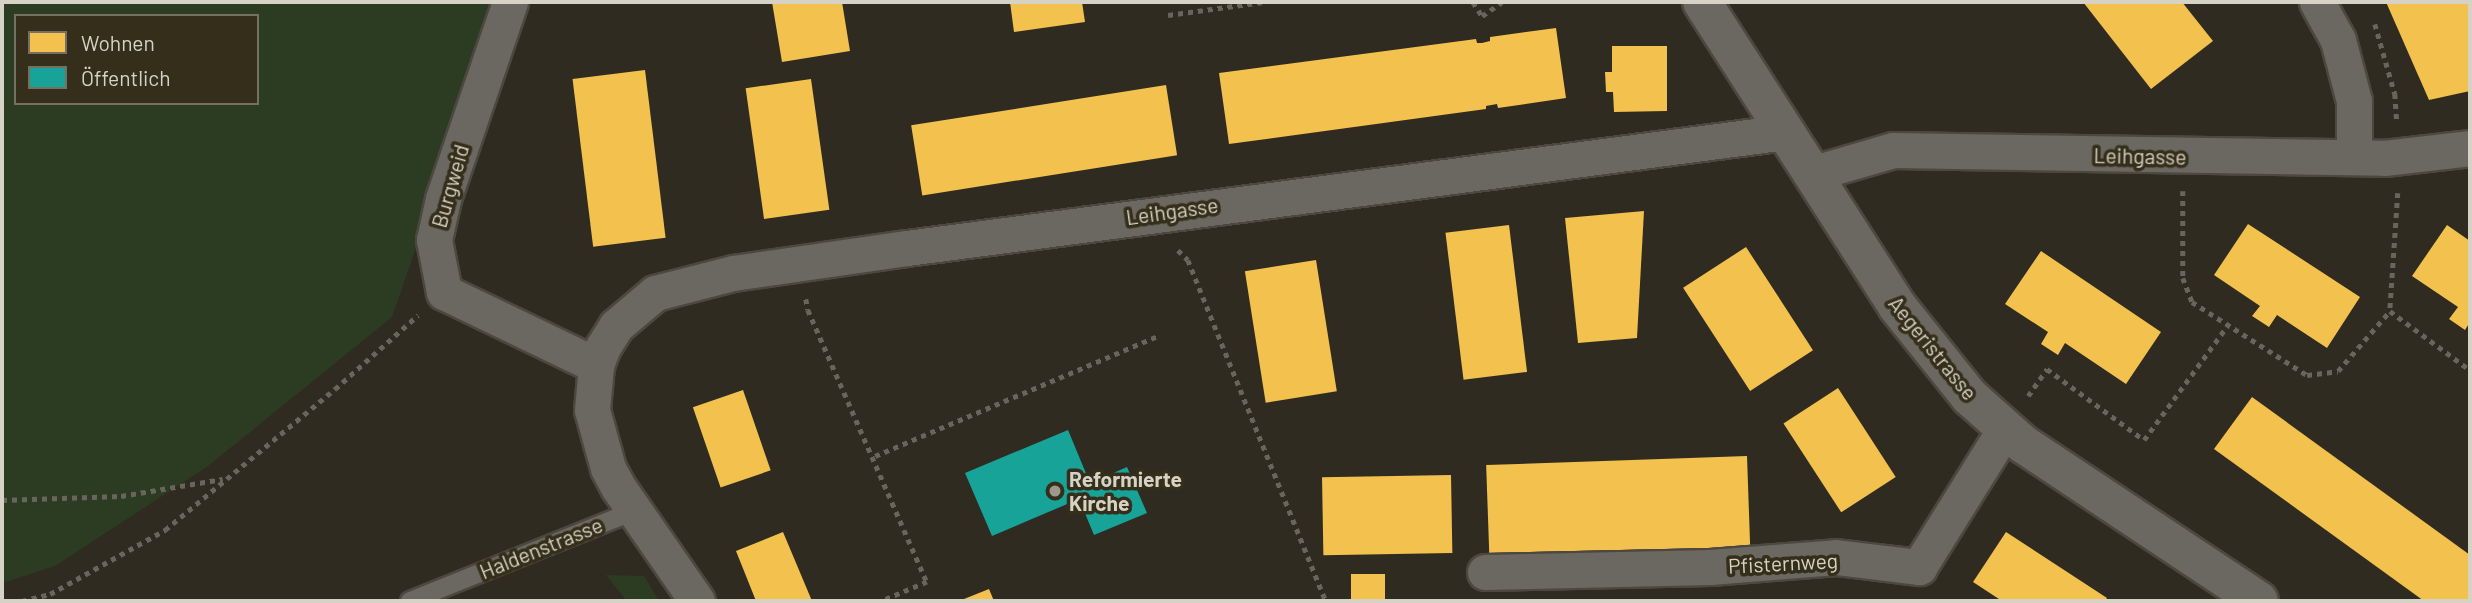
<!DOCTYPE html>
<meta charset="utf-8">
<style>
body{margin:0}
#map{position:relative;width:2472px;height:603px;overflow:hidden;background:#2f2b20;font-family:Barlow,sans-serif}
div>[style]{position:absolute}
.green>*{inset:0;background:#2c3c23}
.homes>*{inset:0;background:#f2c14e;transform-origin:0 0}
.public>*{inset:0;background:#17a398}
.path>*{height:4.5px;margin-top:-2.25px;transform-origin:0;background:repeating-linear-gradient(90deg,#68655e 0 5px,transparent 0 10px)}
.roads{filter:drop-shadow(2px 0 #4c483f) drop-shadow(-2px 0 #4c483f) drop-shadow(0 2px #4c483f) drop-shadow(0 -2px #4c483f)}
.service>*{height:18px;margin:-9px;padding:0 9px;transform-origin:9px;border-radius:9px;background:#6b6861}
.minor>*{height:35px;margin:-17.5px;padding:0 17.5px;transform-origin:17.5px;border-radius:17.5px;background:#6b6861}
.tertiary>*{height:38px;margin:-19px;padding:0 19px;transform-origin:19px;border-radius:19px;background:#6b6861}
.dots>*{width:19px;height:19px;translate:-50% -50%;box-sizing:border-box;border:4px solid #352e1a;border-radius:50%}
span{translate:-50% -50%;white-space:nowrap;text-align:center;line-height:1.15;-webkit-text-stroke:7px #352e1a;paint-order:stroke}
.street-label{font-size:21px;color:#d6d2c6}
.poi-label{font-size:21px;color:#d6d2c6;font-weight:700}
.left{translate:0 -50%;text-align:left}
.frame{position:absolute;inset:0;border:4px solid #d6d2c6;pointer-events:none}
.legend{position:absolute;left:14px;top:14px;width:245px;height:91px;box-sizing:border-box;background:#352e1a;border:2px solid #75705f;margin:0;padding:9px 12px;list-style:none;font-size:21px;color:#d6d2c6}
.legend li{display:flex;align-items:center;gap:14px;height:35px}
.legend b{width:35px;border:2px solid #75705f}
</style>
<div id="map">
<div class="green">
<div style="clip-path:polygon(evenodd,2px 2px,501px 2px,392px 317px,208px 466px,55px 566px,2px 583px,2px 2px,16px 16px,257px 16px,257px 103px,16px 103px,16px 16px)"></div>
<div style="clip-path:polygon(606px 575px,644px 576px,659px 601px,627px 601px)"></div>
</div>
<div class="homes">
<div style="clip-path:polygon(772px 2px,842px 2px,850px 51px,782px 62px)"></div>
<div style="clip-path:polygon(1010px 2px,1082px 2px,1085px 22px,1014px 32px)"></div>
<div style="clip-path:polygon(2083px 2px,2182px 2px,2213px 41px,2151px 89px)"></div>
<div style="clip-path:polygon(2386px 2px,2470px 2px,2470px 91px,2429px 100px)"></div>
<div style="clip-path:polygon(1556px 28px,1566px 98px,1498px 108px,1497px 104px,1486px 106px,1486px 109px,1229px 144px,1219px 73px,1476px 39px,1477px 43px,1482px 43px,1490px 41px,1490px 37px)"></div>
<div style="clip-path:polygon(1612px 46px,1667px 46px,1667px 111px,1614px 112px,1613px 92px,1606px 92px,1605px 72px,1612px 72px)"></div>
<div style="left:645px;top:70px;width:169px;height:73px;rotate:83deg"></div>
<div style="left:811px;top:79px;width:132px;height:66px;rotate:82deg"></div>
<div style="left:1166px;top:85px;width:71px;height:258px;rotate:81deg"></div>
<div style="clip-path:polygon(1644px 211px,1637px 338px,1578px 343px,1565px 218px)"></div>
<div style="clip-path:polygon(2248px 224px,2360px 297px,2327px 348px,2277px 315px,2269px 327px,2252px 316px,2260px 306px,2214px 275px)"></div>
<div style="left:1509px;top:225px;width:148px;height:64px;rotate:83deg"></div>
<div style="clip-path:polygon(2447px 225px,2470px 241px,2470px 322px,2465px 330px,2449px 319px,2458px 307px,2412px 276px)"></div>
<div style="left:1746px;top:247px;width:123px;height:75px;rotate:57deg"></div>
<div style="clip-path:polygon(2041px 251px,2161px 332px,2126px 384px,2065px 343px,2058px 355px,2041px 344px,2048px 332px,2005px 304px)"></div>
<div style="left:1316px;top:260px;width:133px;height:72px;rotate:81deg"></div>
<div style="left:1838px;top:388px;width:106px;height:65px;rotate:57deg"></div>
<div style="left:743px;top:390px;width:85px;height:53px;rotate:71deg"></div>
<div style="clip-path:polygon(2252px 397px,2470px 555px,2470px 601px,2424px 601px,2214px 449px)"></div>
<div style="left:1747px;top:456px;width:92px;height:261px;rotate:88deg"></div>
<div style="left:1451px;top:475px;width:78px;height:129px;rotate:89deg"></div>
<div style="clip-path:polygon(783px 532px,812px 601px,756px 601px,736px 551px)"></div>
<div style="clip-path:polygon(2006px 532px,2107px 598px,2105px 601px,2002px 601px,1973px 582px)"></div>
<div style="left:1351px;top:574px;width:34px;height:27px"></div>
<div style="clip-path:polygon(989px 589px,994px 601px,959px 601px)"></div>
</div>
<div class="public">
<div style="clip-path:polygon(1068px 430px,1090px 483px,1127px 467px,1147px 513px,1094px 535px,1079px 499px,992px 536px,965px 473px)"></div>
</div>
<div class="path">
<div style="left:1473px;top:2px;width:17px;rotate:57deg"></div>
<div style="left:1482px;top:16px;width:24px;rotate:-35deg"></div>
<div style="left:1168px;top:15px;width:96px;rotate:-7.8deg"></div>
<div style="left:2375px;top:24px;width:73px;rotate:74.1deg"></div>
<div style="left:2395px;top:94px;width:27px;rotate:86deg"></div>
<div style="left:2183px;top:191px;width:87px;rotate:90deg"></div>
<div style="left:2183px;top:278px;width:26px;rotate:69deg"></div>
<div style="left:2192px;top:302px;width:136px;rotate:32.4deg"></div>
<div style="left:2307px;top:375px;width:31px;rotate:-7deg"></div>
<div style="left:2338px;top:371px;width:79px;rotate:-49.1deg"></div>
<div style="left:2398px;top:193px;width:118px;rotate:93.9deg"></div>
<div style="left:2390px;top:311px;width:99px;rotate:36.4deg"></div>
<div style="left:1178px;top:250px;width:14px;rotate:45deg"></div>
<div style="left:1188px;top:260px;width:368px;rotate:68deg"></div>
<div style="left:806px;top:299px;width:11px;rotate:80deg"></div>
<div style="left:808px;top:310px;width:297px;rotate:66.4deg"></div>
<div style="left:927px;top:582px;width:49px;rotate:157.1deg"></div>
<div style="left:2028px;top:396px;width:33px;rotate:-55deg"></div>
<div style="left:2047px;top:369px;width:120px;rotate:36.2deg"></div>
<div style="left:2144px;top:440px;width:142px;rotate:-53.9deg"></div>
<div style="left:875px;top:456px;width:307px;rotate:-23deg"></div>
<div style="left:2px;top:500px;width:119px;rotate:-1.9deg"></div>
<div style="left:121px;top:496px;width:103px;rotate:-9.5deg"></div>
<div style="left:22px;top:601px;width:29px;rotate:-14deg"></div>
<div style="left:50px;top:594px;width:132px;rotate:-29.1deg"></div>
<div style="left:165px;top:530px;width:221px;rotate:-39.7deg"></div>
<div style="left:335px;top:389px;width:111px;rotate:-41.7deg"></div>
</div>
<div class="roads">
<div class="service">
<div style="left:410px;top:601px;width:241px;rotate:-21.9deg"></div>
</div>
<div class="minor">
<div style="left:510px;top:2px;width:208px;rotate:108.8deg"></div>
<div style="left:443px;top:199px;width:42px;rotate:102.4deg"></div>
<div style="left:434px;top:240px;width:53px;rotate:79.1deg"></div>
<div style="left:444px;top:292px;width:169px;rotate:25.7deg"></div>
<div style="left:2317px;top:2px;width:43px;rotate:61.1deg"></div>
<div style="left:2338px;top:40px;width:63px;rotate:75.3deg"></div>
<div style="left:2354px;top:101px;width:56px;rotate:90deg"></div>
<div style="left:1814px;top:173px;width:82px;rotate:-16.2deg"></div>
<div style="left:1893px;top:150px;width:491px;rotate:0.9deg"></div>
<div style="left:2384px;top:158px;width:87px;rotate:-6.6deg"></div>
<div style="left:1485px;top:572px;width:225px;rotate:-1.3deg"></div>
<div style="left:1710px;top:567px;width:126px;rotate:-4.5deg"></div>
<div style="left:1836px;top:557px;width:84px;rotate:6.9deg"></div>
<div style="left:1919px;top:567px;width:163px;rotate:-58.1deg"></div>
<div style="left:697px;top:601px;width:139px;rotate:-124.7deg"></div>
<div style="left:618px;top:487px;width:21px;rotate:-118deg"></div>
<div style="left:608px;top:468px;width:60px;rotate:-105.4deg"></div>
<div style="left:592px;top:410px;width:45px;rotate:-84.9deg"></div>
<div style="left:596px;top:365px;width:19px;rotate:-69deg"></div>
<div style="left:603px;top:347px;width:25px;rotate:-58deg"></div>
<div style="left:616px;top:326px;width:51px;rotate:-40.2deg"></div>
<div style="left:655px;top:293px;width:81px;rotate:-14.4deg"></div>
<div style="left:733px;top:273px;width:176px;rotate:-8.2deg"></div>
<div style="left:907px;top:248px;width:887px;rotate:-7.52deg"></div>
</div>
<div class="tertiary">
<div style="left:1702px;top:2px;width:361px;rotate:57.3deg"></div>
<div style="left:1897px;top:306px;width:117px;rotate:51.3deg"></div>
<div style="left:1970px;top:397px;width:71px;rotate:41.6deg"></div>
<div style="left:2023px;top:444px;width:283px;rotate:33.6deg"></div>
</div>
</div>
<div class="dots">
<div style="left:1055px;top:491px;background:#9c988c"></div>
</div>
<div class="street-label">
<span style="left:2140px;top:156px;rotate:1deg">Leihgasse</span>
<span style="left:450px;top:186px;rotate:-74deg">Burgweid</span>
<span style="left:1172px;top:211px;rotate:-8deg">Leihgasse</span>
<span style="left:1933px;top:348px;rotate:51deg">Aegeristrasse</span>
<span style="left:541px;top:548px;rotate:-22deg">Haldenstrasse</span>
<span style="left:1783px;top:563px;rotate:-3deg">Pfisternweg</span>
</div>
<div class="poi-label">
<span class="left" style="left:1069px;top:491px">Reformierte<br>Kirche</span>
</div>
<div class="frame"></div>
<ul class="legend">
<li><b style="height:19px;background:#f2c14e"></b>Wohnen</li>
<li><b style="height:19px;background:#17a398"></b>Öffentlich</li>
</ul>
</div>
